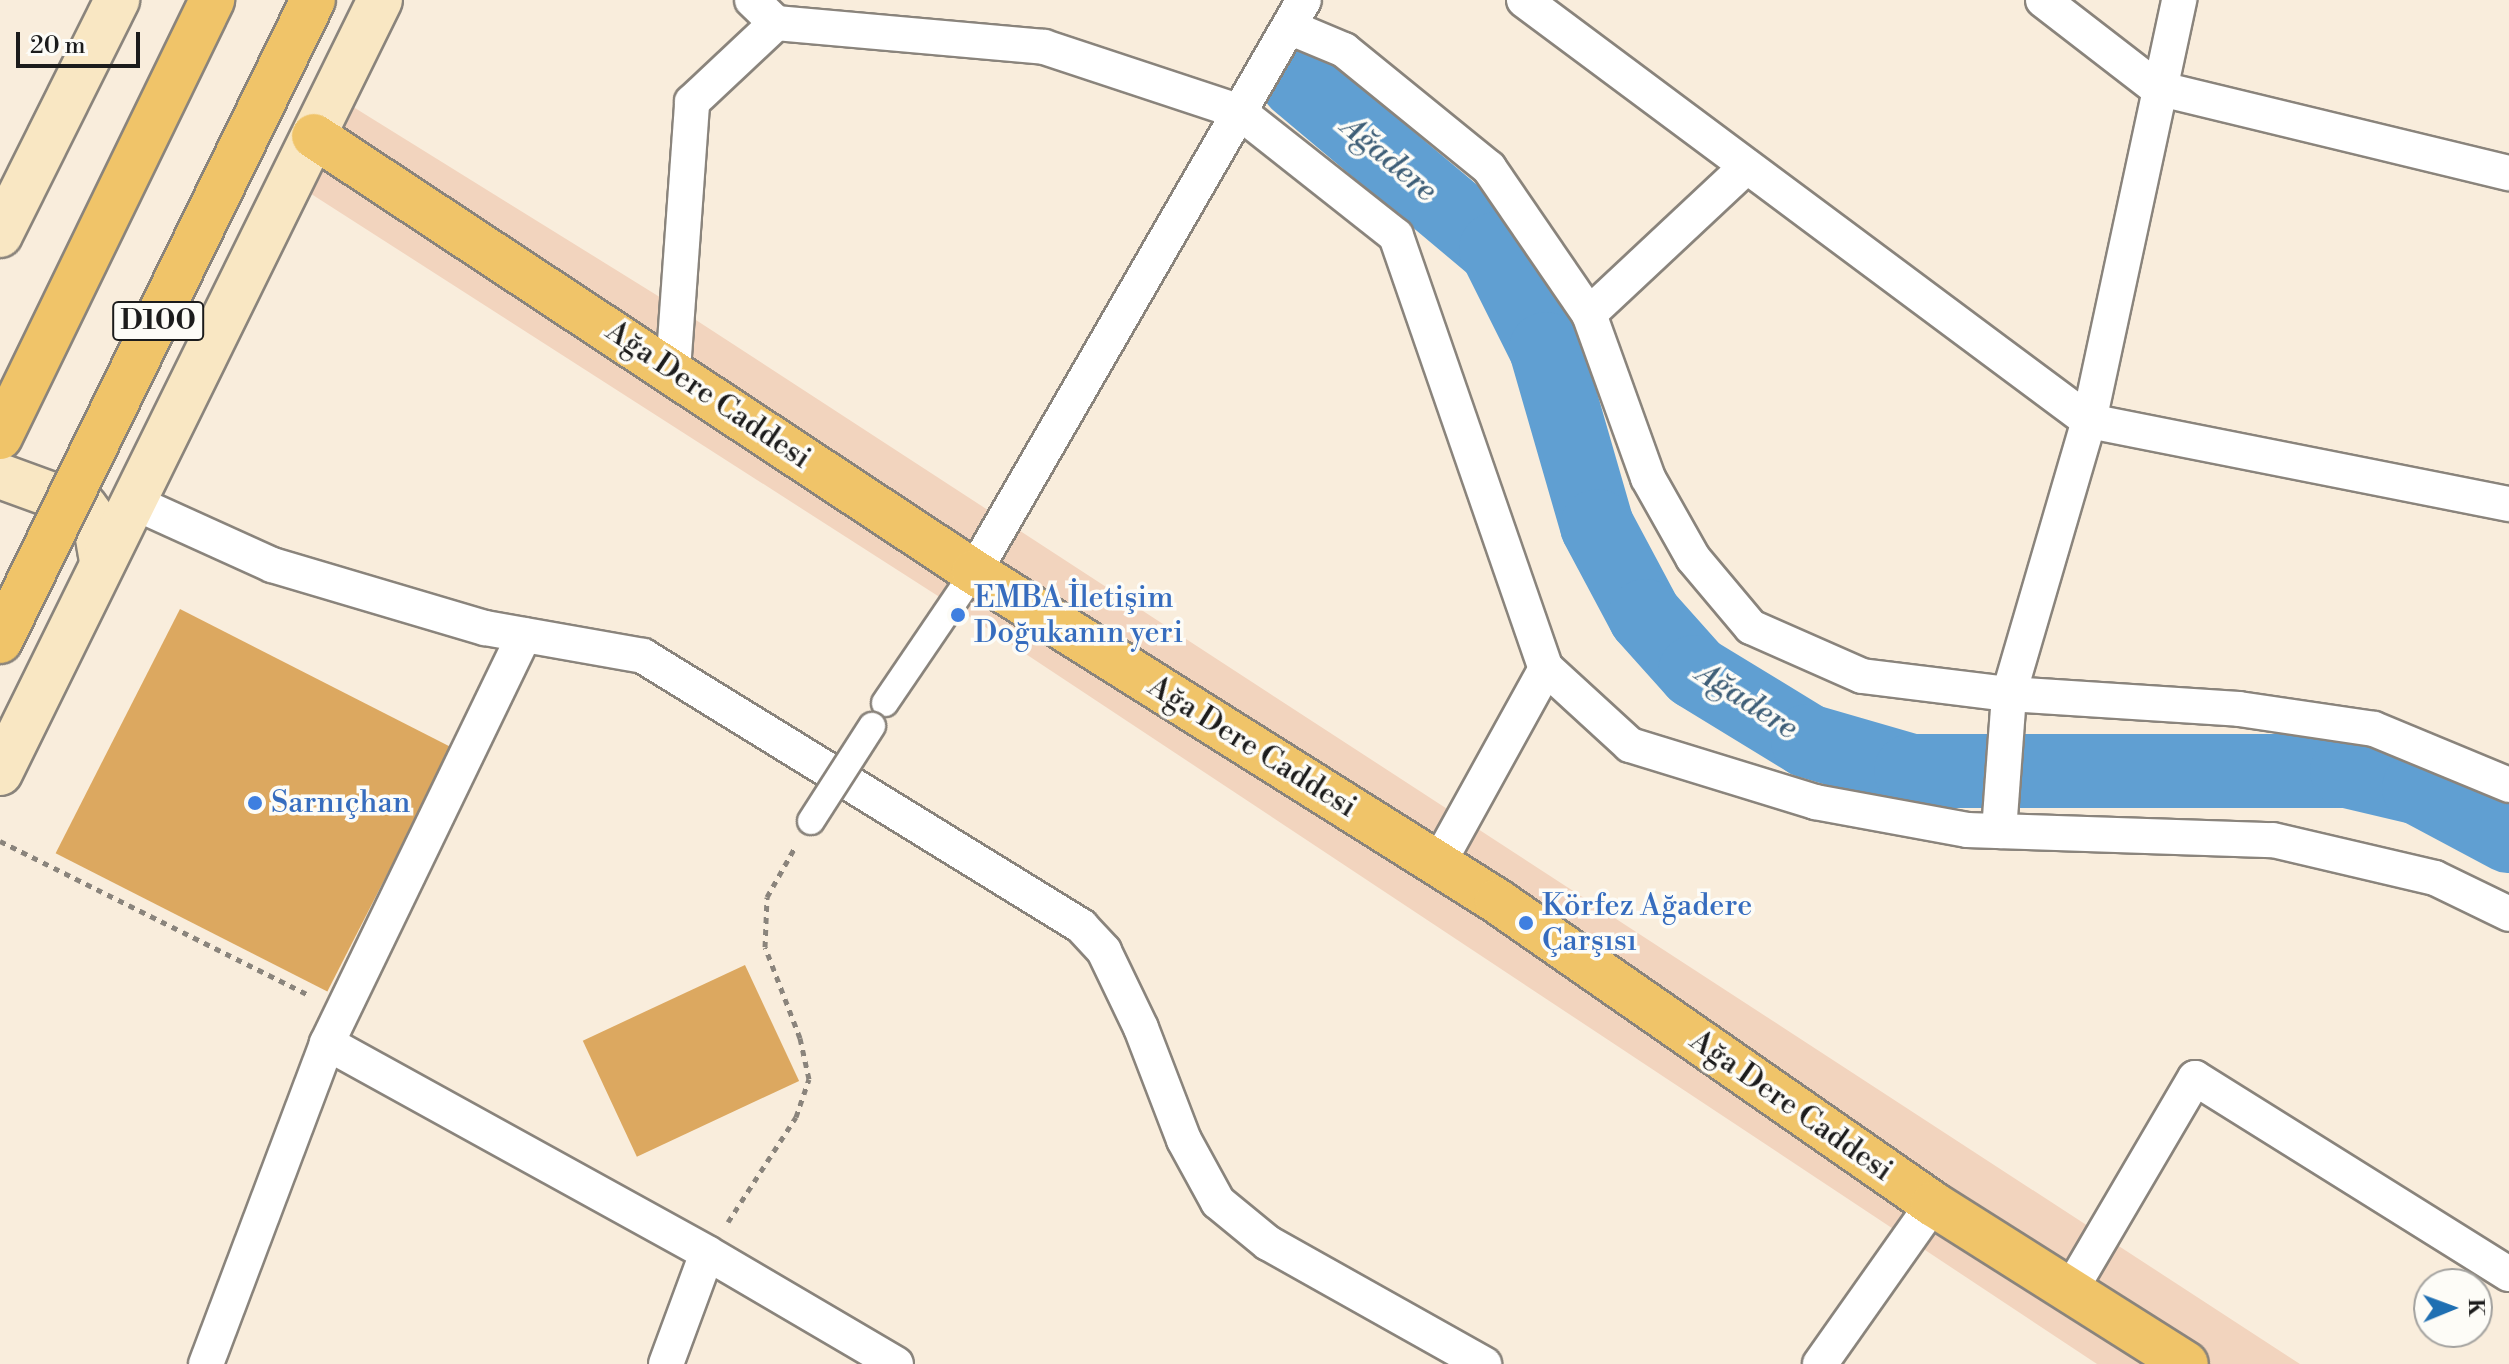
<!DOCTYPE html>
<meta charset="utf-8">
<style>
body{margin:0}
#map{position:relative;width:2509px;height:1364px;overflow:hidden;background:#f9eddc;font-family:"Libre Bodoni",serif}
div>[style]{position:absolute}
.built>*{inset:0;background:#f2d4be}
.river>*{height:74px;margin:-37px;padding:0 37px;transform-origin:37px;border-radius:37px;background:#609fd2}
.building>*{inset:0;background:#dca860;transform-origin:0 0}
.path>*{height:5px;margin-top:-2.5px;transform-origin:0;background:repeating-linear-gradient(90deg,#8a847c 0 6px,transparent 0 12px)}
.roads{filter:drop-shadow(2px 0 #8a847c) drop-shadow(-2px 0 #8a847c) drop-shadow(0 2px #8a847c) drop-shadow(0 -2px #8a847c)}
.pedestrian>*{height:26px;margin:-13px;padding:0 13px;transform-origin:13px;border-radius:13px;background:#fff}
.minor>*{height:34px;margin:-17px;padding:0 17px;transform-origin:17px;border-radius:17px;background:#fff}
.secondary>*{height:44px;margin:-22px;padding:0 22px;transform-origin:22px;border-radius:22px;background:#f9e7c3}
.primary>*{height:44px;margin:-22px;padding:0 22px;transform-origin:22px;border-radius:22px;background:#f0c469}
.trunk>*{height:44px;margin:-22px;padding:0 22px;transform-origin:22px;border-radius:22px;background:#f0c469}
.bridges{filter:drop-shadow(2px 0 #8a847c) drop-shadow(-2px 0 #8a847c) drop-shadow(0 2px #8a847c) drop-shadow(0 -2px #8a847c)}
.pedestrian-bridge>*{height:26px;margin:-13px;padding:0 13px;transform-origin:13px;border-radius:13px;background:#fff}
.trunk-bridge>*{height:44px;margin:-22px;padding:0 22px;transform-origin:22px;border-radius:22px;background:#f0c469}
.dots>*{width:22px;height:22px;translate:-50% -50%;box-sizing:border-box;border:4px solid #fdfcf7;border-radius:50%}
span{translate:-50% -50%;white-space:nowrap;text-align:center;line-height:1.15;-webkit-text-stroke:7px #fdfcf7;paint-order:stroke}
.shield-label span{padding:2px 6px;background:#fdfcf7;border:2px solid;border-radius:6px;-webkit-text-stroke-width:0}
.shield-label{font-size:28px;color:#1c1c1c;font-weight:700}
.street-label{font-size:30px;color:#1c1c1c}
.shop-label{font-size:30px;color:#366cbe}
.left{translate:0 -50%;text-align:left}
.water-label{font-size:32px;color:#3e5e77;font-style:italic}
.north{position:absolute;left:2413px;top:1268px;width:80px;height:80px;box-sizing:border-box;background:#fdfcf7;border:2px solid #a3a29f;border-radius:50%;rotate:89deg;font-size:22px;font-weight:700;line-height:32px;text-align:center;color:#1c1c1c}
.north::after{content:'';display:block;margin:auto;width:28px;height:36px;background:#1f6fb2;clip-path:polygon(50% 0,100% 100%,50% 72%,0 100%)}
.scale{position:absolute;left:16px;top:32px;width:124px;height:36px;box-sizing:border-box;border:4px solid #1c1c1c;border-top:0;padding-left:10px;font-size:24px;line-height:28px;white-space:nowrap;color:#1c1c1c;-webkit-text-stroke:6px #fdfcf7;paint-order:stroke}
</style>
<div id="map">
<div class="built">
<div style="clip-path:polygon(334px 95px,679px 309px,2300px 1364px,2097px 1364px,952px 605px,291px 181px)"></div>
</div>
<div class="river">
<div style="left:1297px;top:82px;width:260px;rotate:40deg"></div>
<div style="left:1496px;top:249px;width:112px;rotate:63.4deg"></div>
<div style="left:1546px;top:349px;width:184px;rotate:73.9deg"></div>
<div style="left:1597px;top:526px;width:102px;rotate:61.9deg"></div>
<div style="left:1645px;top:616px;width:75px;rotate:48.2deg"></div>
<div style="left:1695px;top:672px;width:132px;rotate:31.4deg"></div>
<div style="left:1808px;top:741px;width:107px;rotate:16.2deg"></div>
<div style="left:1911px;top:771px;width:436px"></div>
<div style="left:2347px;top:771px;width:74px;rotate:13.3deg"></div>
<div style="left:2419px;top:788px;width:102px;rotate:28.1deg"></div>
</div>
<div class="building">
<div style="left:180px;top:609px;width:305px;height:274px;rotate:27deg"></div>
<div style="left:745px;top:965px;width:128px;height:179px;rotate:65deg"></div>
</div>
<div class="path">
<div style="left:0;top:841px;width:345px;rotate:26.5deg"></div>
<div style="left:728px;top:1222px;width:125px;rotate:-57.1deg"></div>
<div style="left:796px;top:1117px;width:40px;rotate:-71.1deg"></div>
<div style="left:809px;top:1079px;width:42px;rotate:-102.4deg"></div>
<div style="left:800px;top:1038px;width:97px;rotate:-111deg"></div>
<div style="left:765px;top:947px;width:50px;rotate:-87.7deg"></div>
<div style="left:767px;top:897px;width:55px;rotate:-60.6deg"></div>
</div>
<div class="roads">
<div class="pedestrian">
<div style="left:885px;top:703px;width:158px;rotate:-55.8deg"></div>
</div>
<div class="minor">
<div style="left:752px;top:0;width:33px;rotate:44deg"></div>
<div style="left:1524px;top:0;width:705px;rotate:36.69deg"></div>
<div style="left:2089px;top:421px;width:428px;rotate:11.2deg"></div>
<div style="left:2043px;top:0;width:144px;rotate:37.7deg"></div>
<div style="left:2157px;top:88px;width:362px;rotate:13.6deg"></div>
<div style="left:1289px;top:27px;width:60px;rotate:22.7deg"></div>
<div style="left:1344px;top:50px;width:187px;rotate:39.1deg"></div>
<div style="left:1489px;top:168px;width:177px;rotate:55.6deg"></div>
<div style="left:1589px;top:314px;width:174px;rotate:70.2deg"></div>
<div style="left:1648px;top:478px;width:92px;rotate:60.6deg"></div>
<div style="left:1693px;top:558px;width:90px;rotate:50deg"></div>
<div style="left:1751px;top:627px;width:121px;rotate:23.8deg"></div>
<div style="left:1862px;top:676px;width:148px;rotate:7deg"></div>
<div style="left:2009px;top:694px;width:230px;rotate:3.7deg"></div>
<div style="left:2239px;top:709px;width:136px;rotate:8.4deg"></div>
<div style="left:2374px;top:729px;width:146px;rotate:22.5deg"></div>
<div style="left:1589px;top:314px;width:214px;rotate:-43.1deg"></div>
<div style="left:673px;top:370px;width:269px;rotate:-85.9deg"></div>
<div style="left:692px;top:102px;width:115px;rotate:-43.2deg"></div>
<div style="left:776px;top:23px;width:269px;rotate:5.1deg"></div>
<div style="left:1044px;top:47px;width:204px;rotate:18.3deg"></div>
<div style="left:1238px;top:111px;width:201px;rotate:38.3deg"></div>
<div style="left:1396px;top:236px;width:457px;rotate:70.9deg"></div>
<div style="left:1546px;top:668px;width:114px;rotate:42.5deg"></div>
<div style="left:1630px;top:745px;width:194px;rotate:17.1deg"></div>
<div style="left:1815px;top:802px;width:155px;rotate:10.4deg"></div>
<div style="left:1967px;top:830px;width:306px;rotate:1.9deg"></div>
<div style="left:2273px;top:840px;width:166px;rotate:13.2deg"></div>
<div style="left:2435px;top:878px;width:82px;rotate:25.9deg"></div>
<div style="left:131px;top:501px;width:155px;rotate:24.4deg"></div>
<div style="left:272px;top:565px;width:222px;rotate:16.5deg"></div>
<div style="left:485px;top:628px;width:160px;rotate:10deg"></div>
<div style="left:643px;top:656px;width:515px;rotate:31.65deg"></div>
<div style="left:1081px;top:926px;width:34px;rotate:47deg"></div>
<div style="left:1104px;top:951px;width:85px;rotate:64.3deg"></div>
<div style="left:1141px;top:1028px;width:120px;rotate:69deg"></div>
<div style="left:1184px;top:1140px;width:71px;rotate:61.3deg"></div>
<div style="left:1218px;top:1202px;width:65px;rotate:39.4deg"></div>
<div style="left:1268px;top:1243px;width:248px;rotate:29.3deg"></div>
<div style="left:974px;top:572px;width:660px;rotate:-60.02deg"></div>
<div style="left:1999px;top:831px;width:137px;rotate:-85.8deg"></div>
<div style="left:2009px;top:694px;width:284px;rotate:-73.7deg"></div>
<div style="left:2089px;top:421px;width:431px;rotate:-77.9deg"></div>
<div style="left:1438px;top:864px;width:224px;rotate:-61.1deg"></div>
<div style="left:327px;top:1043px;width:453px;rotate:-64.2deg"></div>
<div style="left:2070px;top:1291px;width:247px;rotate:-59.6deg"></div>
<div style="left:2195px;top:1078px;width:370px;rotate:32deg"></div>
<div style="left:206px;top:1364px;width:343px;rotate:-69.3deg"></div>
<div style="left:327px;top:1043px;width:434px;rotate:28.9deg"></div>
<div style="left:707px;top:1253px;width:219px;rotate:30.4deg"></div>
<div style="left:666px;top:1364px;width:118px;rotate:-69.7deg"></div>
<div style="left:1820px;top:1364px;width:196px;rotate:-54.8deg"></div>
</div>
<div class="secondary">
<div style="left:0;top:235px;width:263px;rotate:-63.5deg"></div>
<div style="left:0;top:476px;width:90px;rotate:20deg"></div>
<div style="left:85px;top:507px;width:17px;rotate:54deg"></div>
<div style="left:95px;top:521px;width:41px;rotate:80.1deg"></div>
<div style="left:0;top:773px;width:861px;rotate:-63.82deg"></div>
</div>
<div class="primary">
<div style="left:314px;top:136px;width:791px;rotate:33.45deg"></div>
<div style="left:974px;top:572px;width:618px;rotate:32.17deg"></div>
<div style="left:1497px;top:901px;width:531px;rotate:34.8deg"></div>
<div style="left:1933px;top:1204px;width:299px;rotate:32.3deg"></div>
</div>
<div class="trunk">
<div style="left:0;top:437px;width:486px;rotate:-64.1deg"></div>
</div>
</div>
<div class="bridges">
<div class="pedestrian-bridge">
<div style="left:811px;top:821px;width:113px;rotate:-57.3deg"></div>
</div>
<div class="trunk-bridge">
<div style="left:0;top:641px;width:713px;rotate:-63.97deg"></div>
</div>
</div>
<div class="dots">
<div style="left:958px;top:615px;background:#3f7fe0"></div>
<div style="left:255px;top:803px;background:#3f7fe0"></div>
<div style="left:1526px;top:923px;background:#3f7fe0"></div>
</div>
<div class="shield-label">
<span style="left:158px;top:321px">D100</span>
</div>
<div class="street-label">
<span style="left:708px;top:395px;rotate:34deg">Ağa Dere Caddesi</span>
<span style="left:1252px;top:747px;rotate:32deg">Ağa Dere Caddesi</span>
<span style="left:1791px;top:1106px;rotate:35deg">Ağa Dere Caddesi</span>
</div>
<div class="shop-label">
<span class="left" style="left:974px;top:615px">EMBA İletişim<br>Doğukanın yeri</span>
<span class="left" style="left:271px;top:803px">Sarnıçhan</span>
<span class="left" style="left:1542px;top:923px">Körfez Ağadere<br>Çarşısı</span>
</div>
<div class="water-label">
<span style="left:1389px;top:159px;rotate:40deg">Ağadere</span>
<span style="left:1747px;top:701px;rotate:33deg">Ağadere</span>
</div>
<div class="north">K</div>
<div class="scale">20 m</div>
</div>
